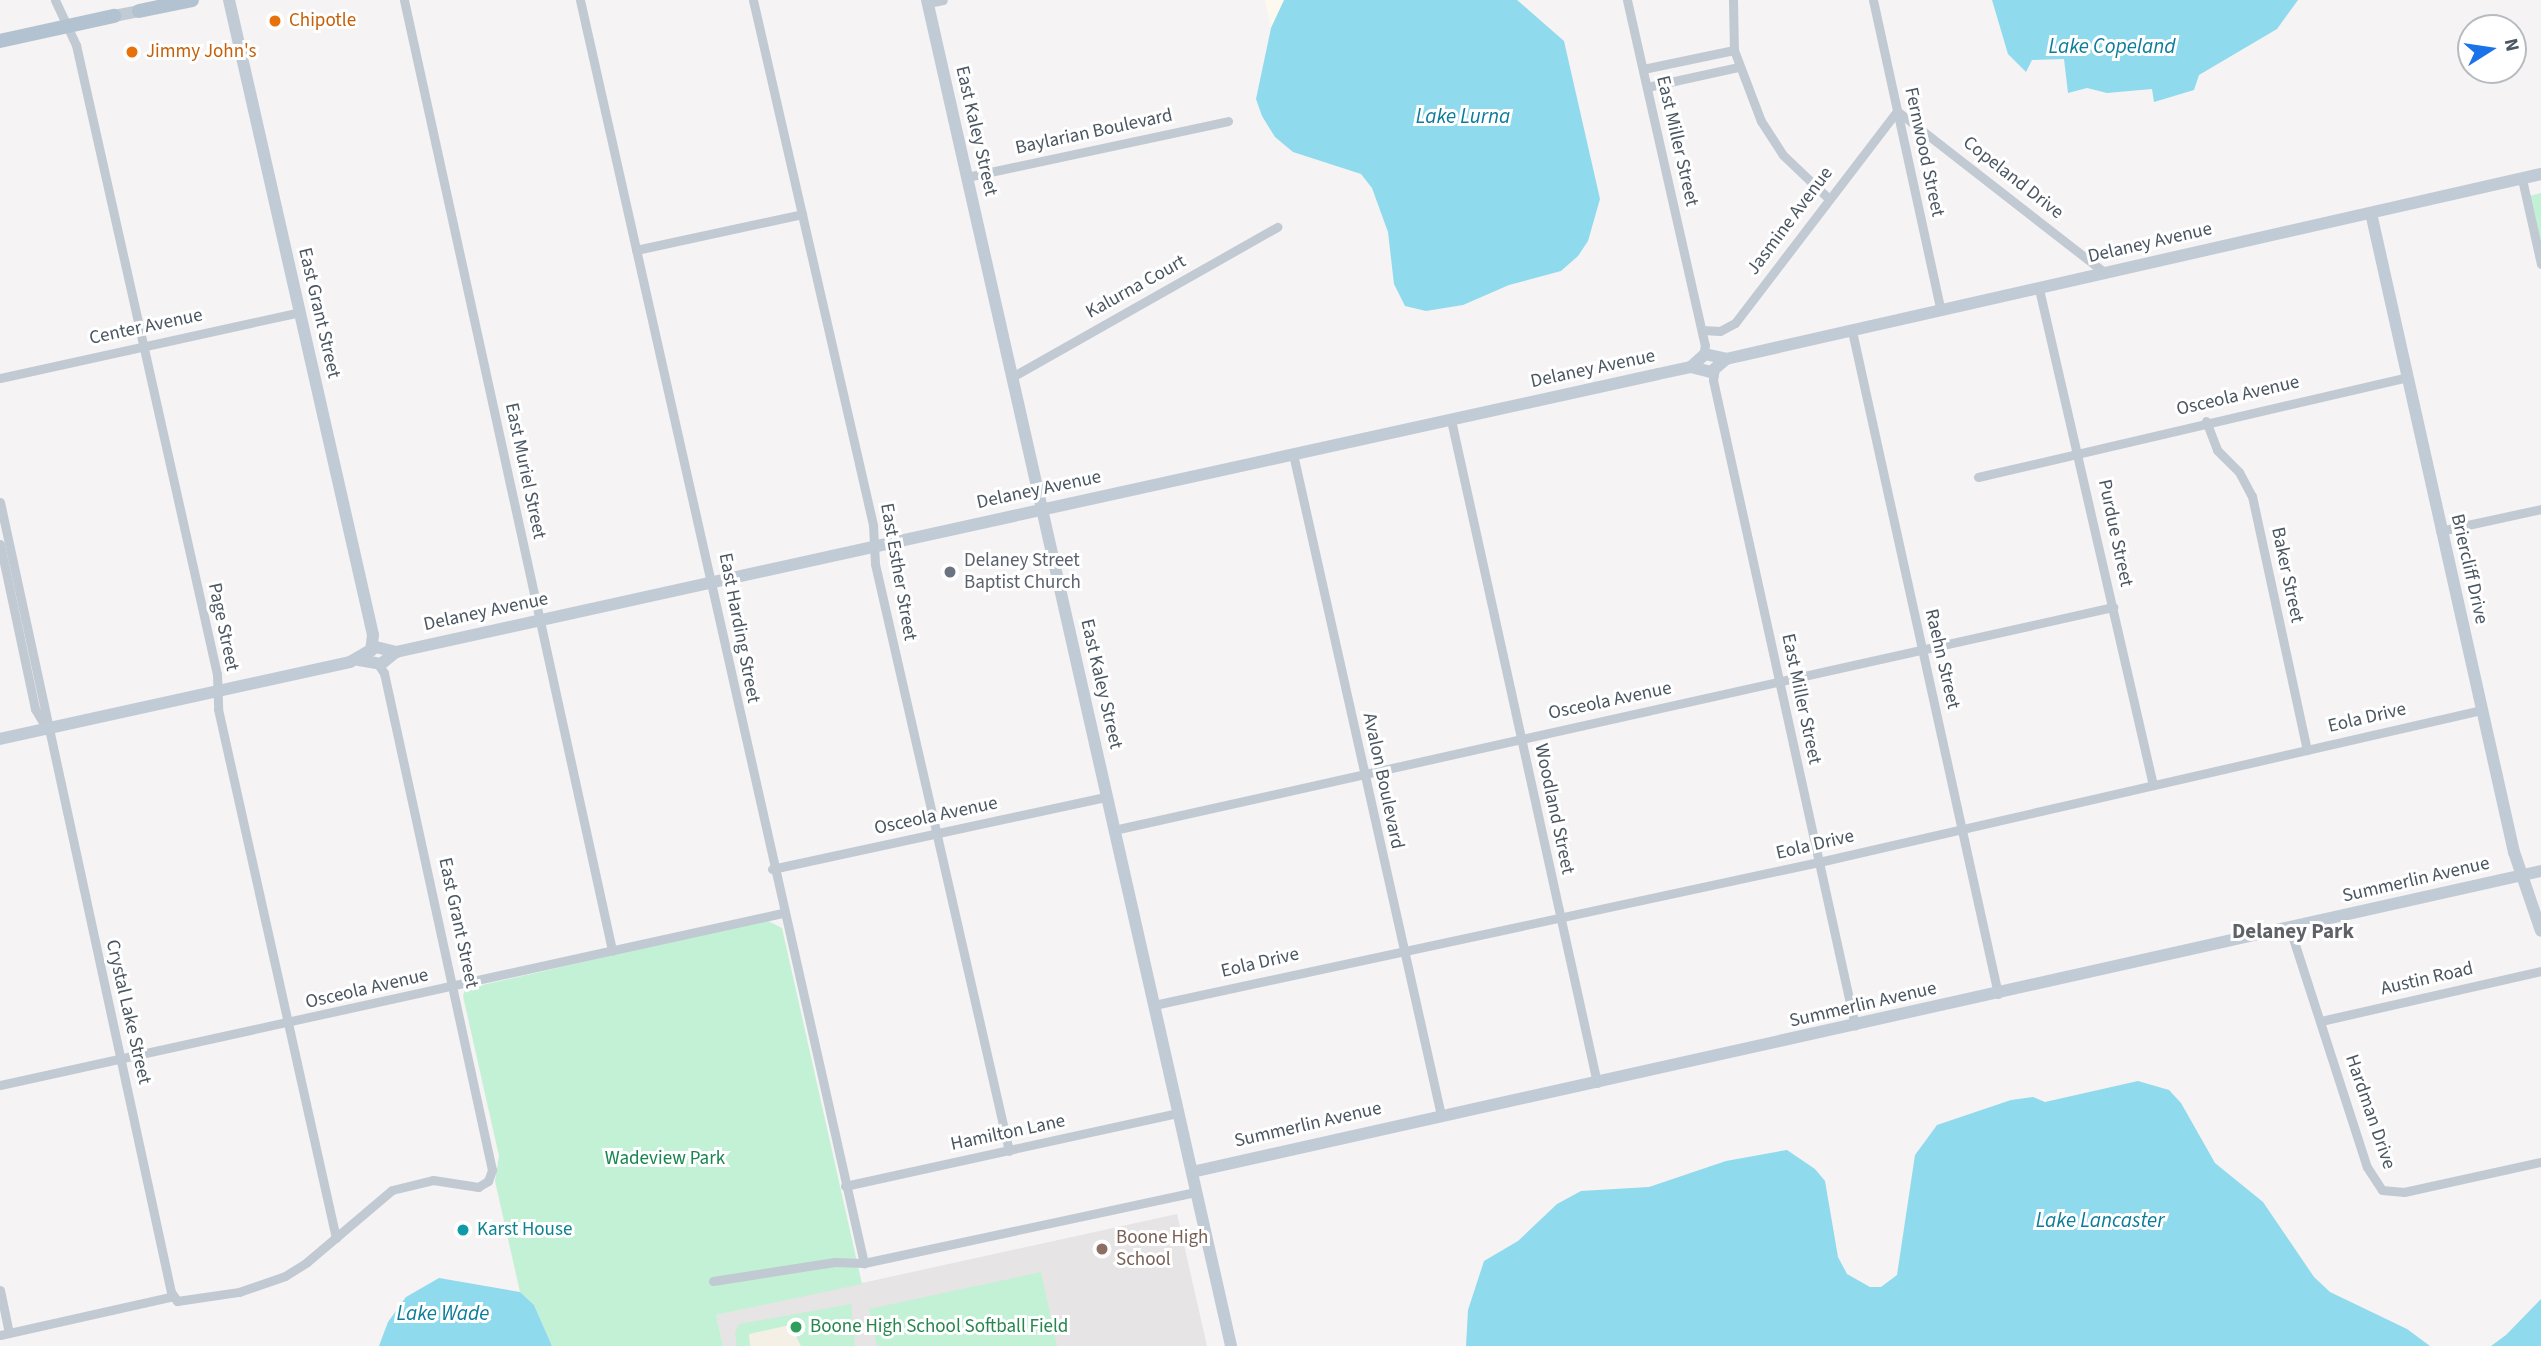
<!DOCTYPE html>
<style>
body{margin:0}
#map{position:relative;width:2541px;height:1346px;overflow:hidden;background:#f5f3f3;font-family:"Source Sans 3",sans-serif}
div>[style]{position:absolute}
.commercial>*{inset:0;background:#fdf9ef}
.education>*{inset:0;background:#e6e4e5}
.green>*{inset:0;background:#c3f1d5}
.sand>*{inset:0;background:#f5f0e5}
.water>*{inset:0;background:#90daee}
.street>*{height:9px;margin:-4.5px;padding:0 4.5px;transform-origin:4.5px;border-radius:4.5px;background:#c1cad2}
.secondary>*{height:12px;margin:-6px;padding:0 6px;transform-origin:6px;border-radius:6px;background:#c1cbd6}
.primary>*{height:14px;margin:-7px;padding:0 7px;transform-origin:7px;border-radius:7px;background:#b3c2d1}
.dots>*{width:19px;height:19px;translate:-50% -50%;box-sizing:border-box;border:4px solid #fff;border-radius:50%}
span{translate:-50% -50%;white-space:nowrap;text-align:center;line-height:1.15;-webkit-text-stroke:6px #fff;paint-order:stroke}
.food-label{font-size:19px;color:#c56008}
.left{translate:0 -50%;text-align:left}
.street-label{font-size:19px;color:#4a5661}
.worship-label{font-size:19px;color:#5b616d}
.park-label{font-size:19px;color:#17864f}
.culture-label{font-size:19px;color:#0d838f}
.education-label{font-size:19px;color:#785e54}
.leisure-label{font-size:19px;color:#27864d}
.water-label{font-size:21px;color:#0c7c9b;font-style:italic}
.neighbourhood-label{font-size:21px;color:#5f6368;font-weight:700}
.north{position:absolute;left:2457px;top:14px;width:70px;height:70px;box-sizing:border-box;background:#fff;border:2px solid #b7bbc0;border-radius:50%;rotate:78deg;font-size:19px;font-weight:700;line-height:28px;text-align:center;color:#4a5661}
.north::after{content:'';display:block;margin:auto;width:24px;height:32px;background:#1a73e8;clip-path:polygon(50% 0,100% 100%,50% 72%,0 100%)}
</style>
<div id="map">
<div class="commercial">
<div style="clip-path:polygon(1265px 0,1284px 0,1271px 28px)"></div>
</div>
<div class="education">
<div style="clip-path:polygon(1177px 1214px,1207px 1346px,723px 1346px,716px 1315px)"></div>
</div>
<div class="green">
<div style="clip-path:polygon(2541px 193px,2541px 247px,2529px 196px)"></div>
<div style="clip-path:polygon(766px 920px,782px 928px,862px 1284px,716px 1315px,723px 1346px,552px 1346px,534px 1305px,520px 1292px,495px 1181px,499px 1156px,463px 996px,465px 989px)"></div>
<div style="clip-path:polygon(1041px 1272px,1057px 1346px,877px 1346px,869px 1309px)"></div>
<div style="clip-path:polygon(851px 1304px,855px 1346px,737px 1346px,735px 1333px,739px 1324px)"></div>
</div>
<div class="sand">
<div style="clip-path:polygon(790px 1325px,801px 1346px,750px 1346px,749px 1334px)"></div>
</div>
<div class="water">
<div style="clip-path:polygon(1284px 0,1517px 0,1564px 41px,1600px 199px,1588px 241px,1578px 256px,1561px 271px,1509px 285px,1463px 305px,1426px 311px,1405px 306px,1394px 284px,1388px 232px,1372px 188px,1361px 174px,1293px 152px,1275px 137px,1262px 116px,1256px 99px,1271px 28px)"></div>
<div style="clip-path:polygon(1992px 0,2298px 0,2277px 29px,2199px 75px,2194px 90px,2154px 102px,2152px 89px,2107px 93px,2087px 88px,2068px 93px,2064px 59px,2032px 60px,2026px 72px,2008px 54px)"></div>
<div style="clip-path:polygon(2138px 1081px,2169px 1090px,2181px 1103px,2215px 1163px,2263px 1202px,2314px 1277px,2330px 1292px,2407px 1329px,2430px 1346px,1466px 1346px,1468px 1310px,1484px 1261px,1518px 1241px,1557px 1204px,1581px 1191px,1649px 1187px,1726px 1161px,1787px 1150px,1815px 1169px,1825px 1181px,1838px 1257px,1847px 1274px,1870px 1287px,1881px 1287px,1897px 1275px,1915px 1155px,1937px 1125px,2011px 1100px,2033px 1097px,2045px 1102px)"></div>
<div style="clip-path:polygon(439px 1278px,520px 1292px,534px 1305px,552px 1346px,379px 1346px,388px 1322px,406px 1297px)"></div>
<div style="clip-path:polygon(2541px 1299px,2541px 1346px,2491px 1346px,2506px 1335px)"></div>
</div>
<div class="street">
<div style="left:55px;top:0;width:50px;rotate:65deg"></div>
<div style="left:76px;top:45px;width:645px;rotate:77.37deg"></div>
<div style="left:217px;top:674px;width:35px;rotate:88deg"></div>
<div style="left:218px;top:709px;width:542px;rotate:77.43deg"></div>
<div style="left:404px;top:0;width:973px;rotate:77.65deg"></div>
<div style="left:580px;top:0;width:1295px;rotate:77.33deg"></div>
<div style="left:753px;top:0;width:539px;rotate:77.12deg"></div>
<div style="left:873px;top:525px;width:39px;rotate:87deg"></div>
<div style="left:875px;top:564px;width:602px;rotate:77.14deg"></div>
<div style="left:1627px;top:0;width:354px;rotate:77.3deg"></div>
<div style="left:1705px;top:345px;width:11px;rotate:100deg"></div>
<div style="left:1733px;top:0;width:50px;rotate:88.9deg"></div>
<div style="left:1734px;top:50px;width:76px;rotate:69.2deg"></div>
<div style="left:1761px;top:121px;width:40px;rotate:57.1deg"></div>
<div style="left:1783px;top:155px;width:62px;rotate:43.7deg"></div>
<div style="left:1873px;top:0;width:318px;rotate:77.7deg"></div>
<div style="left:928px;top:3px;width:15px;rotate:-11deg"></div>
<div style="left:1643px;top:69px;width:93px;rotate:-11.8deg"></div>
<div style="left:1647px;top:87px;width:94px;rotate:-12.3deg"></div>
<div style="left:1897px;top:111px;width:264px;rotate:37.9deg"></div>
<div style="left:967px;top:177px;width:267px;rotate:-12.1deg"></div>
<div style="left:2522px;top:179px;width:87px;rotate:77.4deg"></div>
<div style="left:636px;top:250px;width:170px;rotate:-12.2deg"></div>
<div style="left:2039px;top:289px;width:509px;rotate:77.06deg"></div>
<div style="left:1702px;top:330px;width:18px;rotate:3deg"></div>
<div style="left:1720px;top:331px;width:17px;rotate:-28deg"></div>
<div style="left:1735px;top:323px;width:267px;rotate:-52.6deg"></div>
<div style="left:1852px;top:331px;width:679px;rotate:77.58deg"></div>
<div style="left:1715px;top:368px;width:12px;rotate:99deg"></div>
<div style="left:1713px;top:380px;width:661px;rotate:77.6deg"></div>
<div style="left:1012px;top:377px;width:305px;rotate:-29.5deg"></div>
<div style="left:0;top:378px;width:306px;rotate:-12.4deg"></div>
<div style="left:1451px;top:420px;width:679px;rotate:77.58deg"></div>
<div style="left:2206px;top:421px;width:31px;rotate:69deg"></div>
<div style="left:2217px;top:450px;width:31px;rotate:45deg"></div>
<div style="left:2239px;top:472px;width:27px;rotate:62deg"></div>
<div style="left:2252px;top:496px;width:260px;rotate:77.8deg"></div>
<div style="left:1293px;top:454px;width:677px;rotate:77.38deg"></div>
<div style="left:1978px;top:477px;width:441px;rotate:-13.1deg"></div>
<div style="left:0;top:502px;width:808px;rotate:77.79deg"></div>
<div style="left:171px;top:1292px;width:11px;rotate:56deg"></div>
<div style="left:177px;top:1301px;width:63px;rotate:-8.3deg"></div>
<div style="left:239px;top:1292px;width:49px;rotate:-19.2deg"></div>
<div style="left:285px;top:1276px;width:26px;rotate:-32deg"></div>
<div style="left:307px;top:1262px;width:111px;rotate:-40.3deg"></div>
<div style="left:392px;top:1190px;width:42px;rotate:-13.7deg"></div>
<div style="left:433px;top:1180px;width:46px;rotate:8.8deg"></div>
<div style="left:478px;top:1187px;width:12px;rotate:-31deg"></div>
<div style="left:488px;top:1181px;width:12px;rotate:-70deg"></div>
<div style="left:492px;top:1170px;width:509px;rotate:-102.26deg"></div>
<div style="left:384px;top:673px;width:11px;rotate:-124deg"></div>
<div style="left:2440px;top:531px;width:103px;rotate:-12.3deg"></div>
<div style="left:0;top:544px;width:169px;rotate:78deg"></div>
<div style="left:35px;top:709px;width:21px;rotate:59deg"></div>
<div style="left:1114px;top:830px;width:1024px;rotate:-12.58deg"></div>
<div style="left:772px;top:869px;width:342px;rotate:-12.2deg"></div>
<div style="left:2290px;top:929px;width:250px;rotate:72.1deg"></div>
<div style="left:2367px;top:1167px;width:27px;rotate:57deg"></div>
<div style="left:2382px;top:1190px;width:22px;rotate:5deg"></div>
<div style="left:2404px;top:1192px;width:140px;rotate:-12.4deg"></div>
<div style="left:1154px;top:1005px;width:680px;rotate:-12.14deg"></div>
<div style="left:1819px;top:862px;width:679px;rotate:-12.93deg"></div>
<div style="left:2321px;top:1021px;width:226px;rotate:-12.8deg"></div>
<div style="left:0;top:1085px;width:801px;rotate:-12.4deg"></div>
<div style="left:845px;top:1186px;width:341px;rotate:-12.4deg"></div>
<div style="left:713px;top:1281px;width:123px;rotate:-8.9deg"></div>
<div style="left:835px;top:1262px;width:29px;rotate:2deg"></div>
<div style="left:864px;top:1263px;width:340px;rotate:-12.1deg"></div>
<div style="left:0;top:1290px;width:44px;rotate:78.2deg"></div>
<div style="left:0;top:1335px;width:178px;rotate:-12.6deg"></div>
</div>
<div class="secondary">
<div style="left:229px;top:0;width:651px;rotate:77.22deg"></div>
<div style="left:373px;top:635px;width:16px;rotate:97deg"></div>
<div style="left:927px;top:0;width:1380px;rotate:77.27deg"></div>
<div style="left:114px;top:16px;width:25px;rotate:-11deg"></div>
<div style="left:2371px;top:213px;width:655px;rotate:77.39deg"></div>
<div style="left:2514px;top:852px;width:83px;rotate:71.1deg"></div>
<div style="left:1691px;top:367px;width:21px;rotate:14deg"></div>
<div style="left:1711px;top:372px;width:20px;rotate:-41deg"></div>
<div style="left:359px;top:660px;width:22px;rotate:10deg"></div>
<div style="left:381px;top:664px;width:19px;rotate:-39deg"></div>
<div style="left:0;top:739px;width:358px;rotate:-12.4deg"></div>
<div style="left:350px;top:662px;width:30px;rotate:-30deg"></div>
<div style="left:376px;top:647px;width:21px;rotate:14deg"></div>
<div style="left:396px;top:652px;width:1292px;rotate:-12.42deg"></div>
<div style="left:1658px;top:374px;width:34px;rotate:-12deg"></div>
<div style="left:1691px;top:367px;width:19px;rotate:-43deg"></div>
<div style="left:1705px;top:354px;width:22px;rotate:13deg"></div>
<div style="left:1726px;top:359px;width:836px;rotate:-12.79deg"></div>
<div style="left:1192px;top:1172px;width:1382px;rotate:-12.58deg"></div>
</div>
<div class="primary">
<div style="left:139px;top:11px;width:54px;rotate:-11.7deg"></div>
<div style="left:0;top:41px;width:117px;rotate:-12.4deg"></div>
</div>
<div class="dots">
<div style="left:275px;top:21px;background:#e8710a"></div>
<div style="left:132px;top:52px;background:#e8710a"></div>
<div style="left:950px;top:572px;background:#6b7280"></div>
<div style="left:463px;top:1230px;background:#0f9aa8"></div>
<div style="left:1102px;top:1249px;background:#8d6e63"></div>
<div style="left:796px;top:1327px;background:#2e9e5b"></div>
</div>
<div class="food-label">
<span class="left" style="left:289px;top:21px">Chipotle</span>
<span class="left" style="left:146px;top:52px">Jimmy John's</span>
</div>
<div class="street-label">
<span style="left:976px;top:131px;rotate:77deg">East Kaley Street</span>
<span style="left:1094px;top:132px;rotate:-12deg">Baylarian Boulevard</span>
<span style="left:1677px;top:141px;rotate:77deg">East Miller Street</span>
<span style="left:1924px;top:152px;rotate:78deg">Fernwood Street</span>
<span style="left:2013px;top:178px;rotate:38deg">Copeland Drive</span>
<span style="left:1790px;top:221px;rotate:-53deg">Jasmine Avenue</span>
<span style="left:2150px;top:243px;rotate:-13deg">Delaney Avenue</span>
<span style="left:1136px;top:287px;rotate:-29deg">Kalurna Court</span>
<span style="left:319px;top:313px;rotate:77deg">East Grant Street</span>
<span style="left:146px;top:327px;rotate:-12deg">Center Avenue</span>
<span style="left:1593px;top:369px;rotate:-12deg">Delaney Avenue</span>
<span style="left:2238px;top:396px;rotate:-13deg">Osceola Avenue</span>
<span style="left:525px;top:471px;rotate:78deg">East Muriel Street</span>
<span style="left:1039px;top:490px;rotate:-12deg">Delaney Avenue</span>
<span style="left:2115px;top:533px;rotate:78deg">Purdue Street</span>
<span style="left:2469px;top:569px;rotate:77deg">Briercliff Drive</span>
<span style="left:898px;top:572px;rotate:80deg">East Esther Street</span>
<span style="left:2287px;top:575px;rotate:78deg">Baker Street</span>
<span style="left:486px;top:612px;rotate:-12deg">Delaney Avenue</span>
<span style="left:223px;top:627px;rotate:78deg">Page Street</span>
<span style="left:739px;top:628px;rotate:79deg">East Harding Street</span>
<span style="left:1942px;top:659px;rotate:77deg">Raehn Street</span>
<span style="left:1101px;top:684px;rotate:77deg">East Kaley Street</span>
<span style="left:1801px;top:699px;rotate:78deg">East Miller Street</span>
<span style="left:1610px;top:701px;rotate:-12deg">Osceola Avenue</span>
<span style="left:2367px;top:718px;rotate:-13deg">Eola Drive</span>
<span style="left:1383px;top:781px;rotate:78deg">Avalon Boulevard</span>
<span style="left:1554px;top:809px;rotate:78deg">Woodland Street</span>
<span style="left:936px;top:816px;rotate:-12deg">Osceola Avenue</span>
<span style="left:1815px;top:845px;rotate:-13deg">Eola Drive</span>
<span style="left:2416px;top:880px;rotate:-13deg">Summerlin Avenue</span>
<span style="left:458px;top:923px;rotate:78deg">East Grant Street</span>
<span style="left:1260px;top:963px;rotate:-13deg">Eola Drive</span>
<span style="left:2427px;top:979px;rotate:-13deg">Austin Road</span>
<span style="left:367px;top:989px;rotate:-13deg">Osceola Avenue</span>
<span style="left:1863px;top:1005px;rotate:-13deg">Summerlin Avenue</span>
<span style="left:128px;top:1012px;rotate:77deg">Crystal Lake Street</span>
<span style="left:2370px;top:1112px;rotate:71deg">Hardman Drive</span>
<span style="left:1308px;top:1125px;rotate:-13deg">Summerlin Avenue</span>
<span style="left:1008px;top:1133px;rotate:-12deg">Hamilton Lane</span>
</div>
<div class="worship-label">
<span class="left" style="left:964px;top:572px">Delaney Street<br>Baptist Church</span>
</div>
<div class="park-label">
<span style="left:665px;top:1159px">Wadeview Park</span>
</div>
<div class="culture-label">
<span class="left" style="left:477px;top:1230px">Karst House</span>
</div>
<div class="education-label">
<span class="left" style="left:1116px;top:1249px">Boone High<br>School</span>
</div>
<div class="leisure-label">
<span class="left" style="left:810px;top:1327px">Boone High School Softball Field</span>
</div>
<div class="water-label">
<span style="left:2112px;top:46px">Lake Copeland</span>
<span style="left:1463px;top:116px">Lake Lurna</span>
<span style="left:2100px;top:1220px">Lake Lancaster</span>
<span style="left:443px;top:1313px">Lake Wade</span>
</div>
<div class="neighbourhood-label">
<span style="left:2293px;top:931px">Delaney Park</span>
</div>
<div class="north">N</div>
</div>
